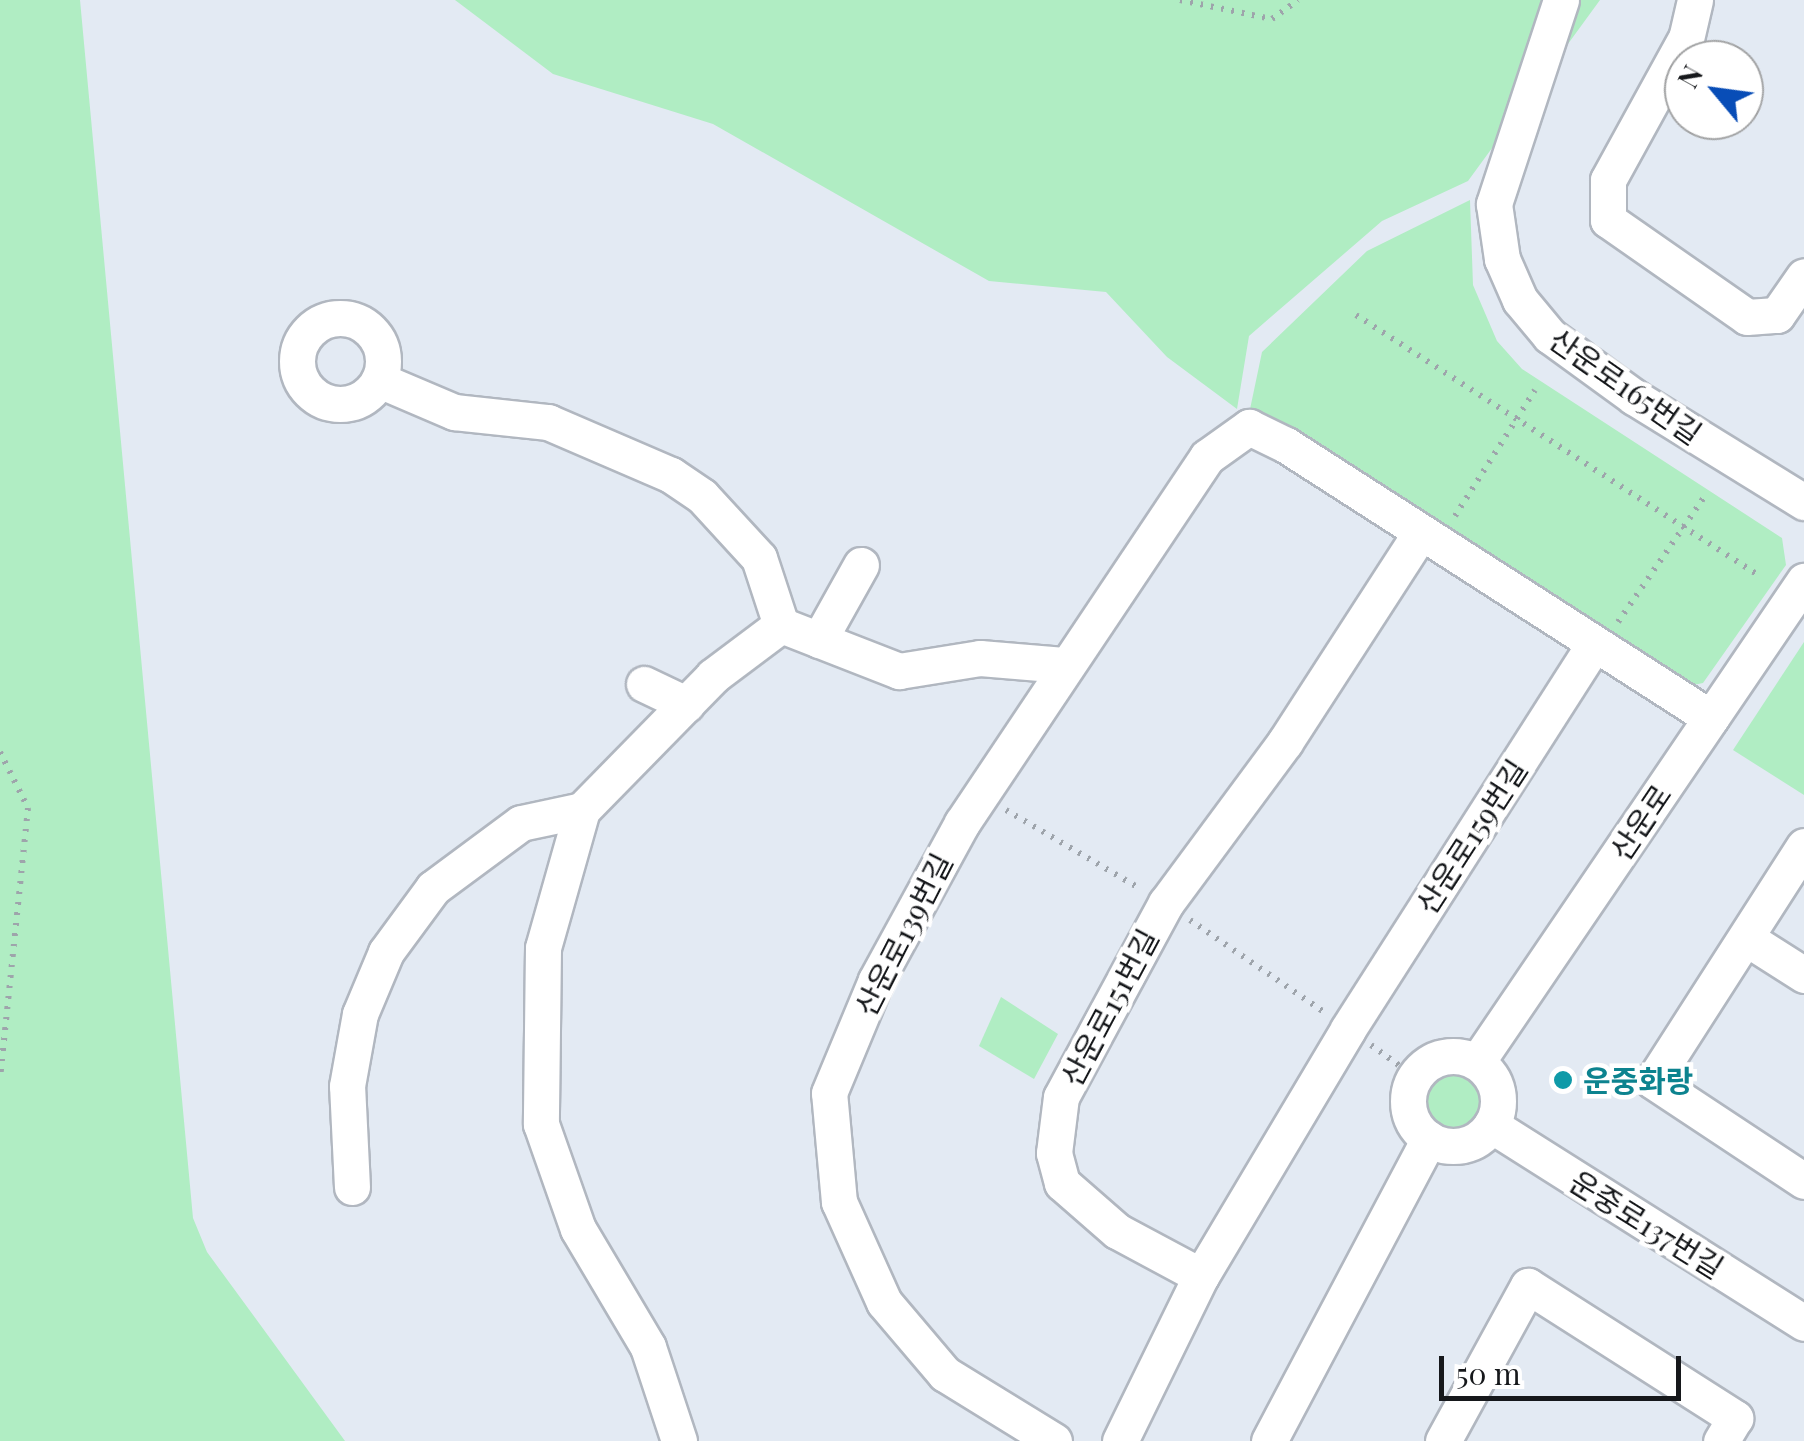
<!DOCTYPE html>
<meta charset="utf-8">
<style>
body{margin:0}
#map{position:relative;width:1804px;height:1441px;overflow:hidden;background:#e3eaf3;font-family:"Playfair Display","Noto Sans KR",serif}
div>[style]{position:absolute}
.green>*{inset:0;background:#b0edc3}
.round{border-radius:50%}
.path>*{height:6px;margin-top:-3px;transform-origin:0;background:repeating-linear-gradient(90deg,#9ea4ab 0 2.5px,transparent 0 10.5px)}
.roads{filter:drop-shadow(2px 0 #b1b7c0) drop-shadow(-2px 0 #b1b7c0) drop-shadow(0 2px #b1b7c0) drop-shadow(0 -2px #b1b7c0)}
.minor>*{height:35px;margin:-17.5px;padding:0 17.5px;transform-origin:17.5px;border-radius:17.5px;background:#fff}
.minor>.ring{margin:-17.5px;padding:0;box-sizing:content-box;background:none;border:35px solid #fff;border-radius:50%}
.dots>*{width:28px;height:28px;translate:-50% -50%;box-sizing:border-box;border:5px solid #fff;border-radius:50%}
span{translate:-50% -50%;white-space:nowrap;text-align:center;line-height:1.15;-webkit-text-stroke:9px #fff;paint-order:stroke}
.street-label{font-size:30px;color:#16181b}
.culture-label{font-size:30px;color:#0d838f;font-weight:700}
.left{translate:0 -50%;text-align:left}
.north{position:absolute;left:1664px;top:40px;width:100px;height:100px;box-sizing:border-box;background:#fff;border:2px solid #a2a3a4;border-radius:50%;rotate:299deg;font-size:28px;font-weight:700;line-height:40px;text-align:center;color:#16181b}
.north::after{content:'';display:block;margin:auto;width:35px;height:45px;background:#084db7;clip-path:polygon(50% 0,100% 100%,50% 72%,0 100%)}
.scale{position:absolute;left:1439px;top:1356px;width:242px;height:45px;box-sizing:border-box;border:5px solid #16181b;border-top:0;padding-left:12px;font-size:30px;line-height:35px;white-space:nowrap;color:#16181b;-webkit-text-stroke:8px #fff;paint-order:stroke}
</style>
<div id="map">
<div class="green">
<div style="clip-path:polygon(0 0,80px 0,193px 1218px,207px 1252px,345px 1441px,0 1441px)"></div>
<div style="clip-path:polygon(455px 0,1600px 0,1468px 181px,1382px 221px,1249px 336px,1237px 409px,1167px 357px,1106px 292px,989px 281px,713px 124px,553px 74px)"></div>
<div style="clip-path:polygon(1470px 200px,1473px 285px,1497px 341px,1522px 369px,1782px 538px,1786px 565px,1703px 683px,1673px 689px,1249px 414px,1262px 352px,1367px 251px)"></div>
<div style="clip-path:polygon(1804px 642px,1804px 795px,1733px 750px)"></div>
<div style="clip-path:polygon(1001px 997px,1058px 1034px,1034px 1079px,979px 1046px)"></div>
<div class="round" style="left:1423px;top:1071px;width:60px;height:60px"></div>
</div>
<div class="path">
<div style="left:1180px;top:0;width:94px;rotate:11.7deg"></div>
<div style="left:1272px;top:19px;width:32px;rotate:-36deg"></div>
<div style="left:1356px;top:315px;width:477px;rotate:32.9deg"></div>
<div style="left:1455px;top:516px;width:149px;rotate:-57.6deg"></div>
<div style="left:1618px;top:622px;width:150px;rotate:-55.4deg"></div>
<div style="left:0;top:752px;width:63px;rotate:63.4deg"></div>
<div style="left:28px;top:808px;width:273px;rotate:95.9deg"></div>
<div style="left:1006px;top:810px;width:152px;rotate:30.4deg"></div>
<div style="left:1190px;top:920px;width:163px;rotate:34.5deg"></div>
<div style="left:1371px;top:1045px;width:54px;rotate:36deg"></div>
</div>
<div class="roads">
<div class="minor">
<div style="left:1561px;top:0;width:215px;rotate:108.2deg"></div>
<div style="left:1494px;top:204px;width:56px;rotate:81.7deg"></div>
<div style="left:1502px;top:259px;width:45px;rotate:66.3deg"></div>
<div style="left:1520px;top:300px;width:47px;rotate:50.2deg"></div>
<div style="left:1550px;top:336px;width:104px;rotate:36deg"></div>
<div style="left:1634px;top:397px;width:200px;rotate:31.7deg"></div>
<div style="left:1695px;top:0;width:39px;rotate:103deg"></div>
<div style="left:1686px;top:38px;width:162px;rotate:118.8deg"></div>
<div style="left:1608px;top:180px;width:40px;rotate:90deg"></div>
<div style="left:1608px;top:220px;width:169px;rotate:34.9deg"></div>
<div style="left:1747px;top:317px;width:30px;rotate:-4deg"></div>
<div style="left:1777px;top:315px;width:47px;rotate:-55.3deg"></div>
<div class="ring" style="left:297px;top:318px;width:51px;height:51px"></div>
<div style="left:379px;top:380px;width:82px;rotate:23.1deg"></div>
<div style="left:454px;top:412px;width:95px;rotate:6.1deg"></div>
<div style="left:548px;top:422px;width:134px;rotate:23.3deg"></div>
<div style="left:671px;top:475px;width:37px;rotate:34deg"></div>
<div style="left:702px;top:496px;width:84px;rotate:47.4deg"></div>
<div style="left:759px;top:558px;width:71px;rotate:71.8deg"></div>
<div style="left:781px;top:625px;width:127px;rotate:21.3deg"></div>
<div style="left:899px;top:671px;width:82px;rotate:-9.1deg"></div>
<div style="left:980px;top:658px;width:84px;rotate:4.8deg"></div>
<div style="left:819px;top:640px;width:86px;rotate:-60.8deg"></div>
<div style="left:644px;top:684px;width:47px;rotate:25.5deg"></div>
<div style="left:582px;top:810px;width:143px;rotate:105.8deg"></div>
<div style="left:543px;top:948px;width:176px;rotate:90.7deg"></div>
<div style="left:541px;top:1124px;width:111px;rotate:70.6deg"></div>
<div style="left:578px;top:1229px;width:137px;rotate:59.3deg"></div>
<div style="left:648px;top:1347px;width:99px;rotate:71.7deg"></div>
<div style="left:1804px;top:846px;width:279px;rotate:122.7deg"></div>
<div style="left:1653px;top:1081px;width:181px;rotate:33.5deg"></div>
<div style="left:1746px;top:938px;width:69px;rotate:32.5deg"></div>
<div class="ring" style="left:1408px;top:1056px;width:55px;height:55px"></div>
<div style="left:1477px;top:1062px;width:582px;rotate:-55.79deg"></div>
<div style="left:1491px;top:1125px;width:370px;rotate:32.3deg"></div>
<div style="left:352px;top:1187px;width:101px;rotate:-92.8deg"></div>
<div style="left:347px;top:1086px;width:73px;rotate:-79.8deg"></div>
<div style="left:360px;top:1014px;width:67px;rotate:-67.2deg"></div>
<div style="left:386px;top:952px;width:79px;rotate:-53.7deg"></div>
<div style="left:433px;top:888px;width:109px;rotate:-36.5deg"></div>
<div style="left:521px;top:823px;width:62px;rotate:-12deg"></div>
<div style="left:582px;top:810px;width:187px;rotate:-45.6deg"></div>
<div style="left:713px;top:676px;width:85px;rotate:-36.9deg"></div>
<div style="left:1201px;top:1276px;width:95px;rotate:-151.8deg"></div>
<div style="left:1117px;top:1231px;width:73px;rotate:-138.9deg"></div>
<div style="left:1062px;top:1183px;width:31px;rotate:-105deg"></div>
<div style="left:1054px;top:1153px;width:56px;rotate:-82.9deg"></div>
<div style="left:1061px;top:1097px;width:221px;rotate:-61.6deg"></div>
<div style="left:1166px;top:903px;width:200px;rotate:-53.5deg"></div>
<div style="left:1285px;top:742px;width:250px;rotate:-57.1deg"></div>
<div style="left:1054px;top:1441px;width:128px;rotate:-148.4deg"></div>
<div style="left:945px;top:1374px;width:94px;rotate:-130.3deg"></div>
<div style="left:884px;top:1302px;width:110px;rotate:-114.2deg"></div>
<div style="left:839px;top:1202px;width:109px;rotate:-95.2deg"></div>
<div style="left:829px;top:1093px;width:122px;rotate:-67.4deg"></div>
<div style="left:876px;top:980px;width:179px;rotate:-61.3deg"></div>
<div style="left:962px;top:823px;width:440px;rotate:-56.2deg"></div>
<div style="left:1207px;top:457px;width:52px;rotate:-35.5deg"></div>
<div style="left:1249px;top:427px;width:41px;rotate:25.9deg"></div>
<div style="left:1286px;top:445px;width:505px;rotate:32.71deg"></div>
<div style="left:1120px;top:1441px;width:184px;rotate:-63.9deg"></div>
<div style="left:1201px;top:1276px;width:287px;rotate:-59.2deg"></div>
<div style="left:1348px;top:1029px;width:457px;rotate:-57.4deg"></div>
<div style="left:1269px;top:1441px;width:342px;rotate:-62.1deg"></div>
<div style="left:1443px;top:1441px;width:177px;rotate:-61.3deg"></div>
<div style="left:1528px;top:1286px;width:246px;rotate:32.5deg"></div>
<div style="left:1735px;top:1418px;width:27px;rotate:121deg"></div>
</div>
</div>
<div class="dots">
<div style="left:1563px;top:1080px;background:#0f9aa8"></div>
</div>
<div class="street-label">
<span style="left:1626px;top:386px;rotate:35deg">산운로165번길</span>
<span style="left:1640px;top:822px;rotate:-56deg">산운로</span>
<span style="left:1471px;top:836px;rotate:-57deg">산운로159번길</span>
<span style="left:903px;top:934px;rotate:-63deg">산운로139번길</span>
<span style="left:1109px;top:1007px;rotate:-62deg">산운로151번길</span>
<span style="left:1647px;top:1224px;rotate:32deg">운중로137번길</span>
</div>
<div class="culture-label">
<span class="left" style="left:1583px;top:1080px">운중화랑</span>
</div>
<div class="north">N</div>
<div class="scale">50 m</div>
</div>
